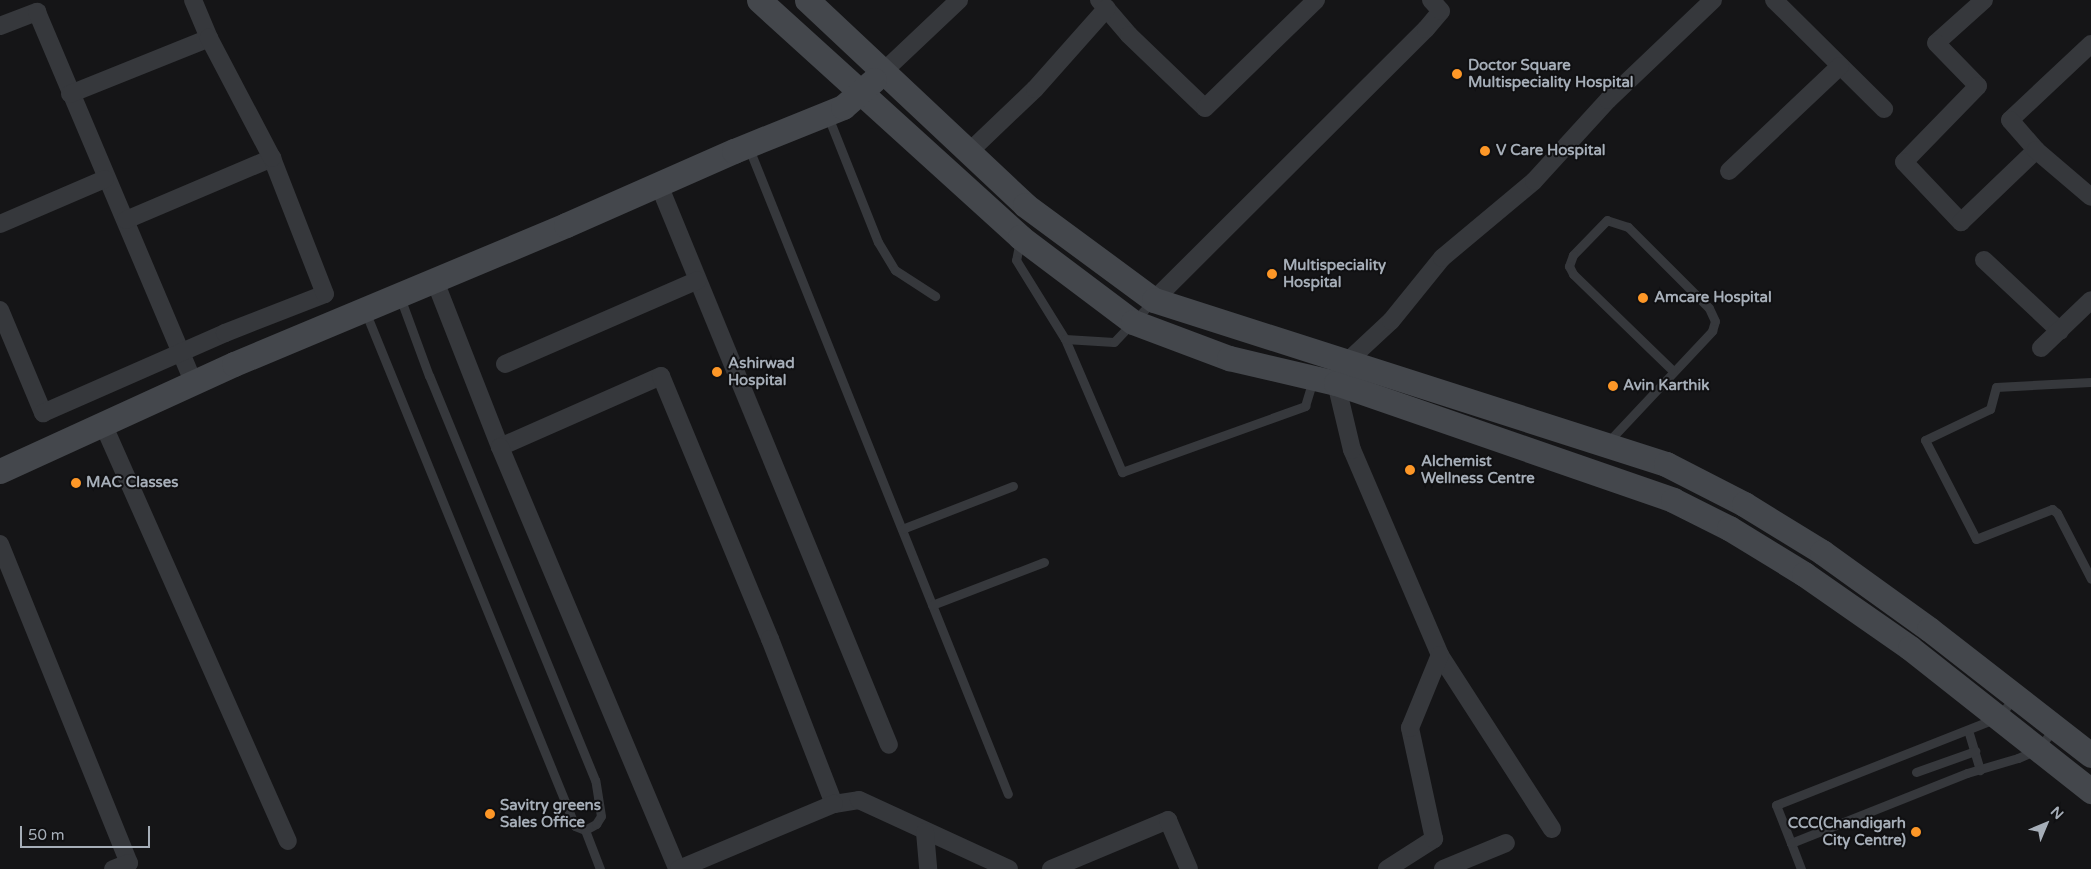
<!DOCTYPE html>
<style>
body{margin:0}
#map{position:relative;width:2091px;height:869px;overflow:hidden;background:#151517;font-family:"Varela Round",sans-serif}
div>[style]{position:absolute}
.lane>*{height:9px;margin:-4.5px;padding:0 4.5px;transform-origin:4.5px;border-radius:4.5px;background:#36383c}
.street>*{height:18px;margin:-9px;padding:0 9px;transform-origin:9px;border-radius:9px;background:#36383c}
.secondary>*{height:25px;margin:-12.5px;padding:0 12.5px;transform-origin:12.5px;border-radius:12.5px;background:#44474c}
.dots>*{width:14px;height:14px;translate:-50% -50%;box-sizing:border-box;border:2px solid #101012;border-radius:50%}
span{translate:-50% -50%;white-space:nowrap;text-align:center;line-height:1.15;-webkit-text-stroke:4px #101012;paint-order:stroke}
.poi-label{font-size:15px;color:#a6aeb8;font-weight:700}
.left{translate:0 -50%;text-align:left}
.right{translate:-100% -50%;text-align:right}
.north{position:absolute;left:2021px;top:799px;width:50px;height:50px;-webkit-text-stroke:4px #101012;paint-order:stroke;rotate:45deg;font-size:14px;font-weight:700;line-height:20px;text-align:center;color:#a6aeb8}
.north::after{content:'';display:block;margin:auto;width:18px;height:22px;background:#a6aeb8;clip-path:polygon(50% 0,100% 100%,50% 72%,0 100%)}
.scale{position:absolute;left:20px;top:826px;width:130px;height:22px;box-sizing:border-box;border:2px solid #a6aeb8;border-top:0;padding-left:6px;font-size:15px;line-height:18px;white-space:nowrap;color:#a6aeb8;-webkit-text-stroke:4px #101012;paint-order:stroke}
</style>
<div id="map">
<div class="lane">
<div style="left:827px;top:114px;width:138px;rotate:68.3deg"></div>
<div style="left:878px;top:242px;width:33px;rotate:59deg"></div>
<div style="left:895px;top:270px;width:48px;rotate:33deg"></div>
<div style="left:748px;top:146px;width:698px;rotate:68.14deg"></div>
<div style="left:1020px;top:240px;width:20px;rotate:101deg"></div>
<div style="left:1016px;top:260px;width:93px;rotate:58.2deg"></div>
<div style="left:1065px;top:339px;width:145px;rotate:66.8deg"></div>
<div style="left:1122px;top:472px;width:195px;rotate:-19.8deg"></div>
<div style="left:1305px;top:406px;width:27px;rotate:-73deg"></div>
<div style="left:365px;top:311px;width:556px;rotate:67.82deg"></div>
<div style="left:575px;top:826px;width:11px;rotate:22deg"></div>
<div style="left:585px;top:830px;width:13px;rotate:-29deg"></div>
<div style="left:596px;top:824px;width:9px;rotate:-58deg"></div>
<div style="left:601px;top:816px;width:36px;rotate:-99deg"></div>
<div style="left:595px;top:780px;width:437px;rotate:-112.3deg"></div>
<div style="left:429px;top:376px;width:84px;rotate:-110.2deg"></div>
<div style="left:1065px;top:339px;width:49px;rotate:3.5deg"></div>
<div style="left:1114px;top:342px;width:55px;rotate:-46.5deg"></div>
<div style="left:2091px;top:382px;width:95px;rotate:177deg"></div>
<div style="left:1996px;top:387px;width:23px;rotate:105deg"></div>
<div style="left:1990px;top:409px;width:72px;rotate:154.5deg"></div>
<div style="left:1925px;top:440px;width:111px;rotate:62.7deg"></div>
<div style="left:1976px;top:539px;width:82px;rotate:-21.5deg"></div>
<div style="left:2052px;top:509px;width:6px;rotate:39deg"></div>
<div style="left:2057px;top:513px;width:74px;rotate:62.7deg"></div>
<div style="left:1607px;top:443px;width:154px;rotate:-46.8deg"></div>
<div style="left:1712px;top:331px;width:10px;rotate:-73deg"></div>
<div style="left:1715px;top:321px;width:14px;rotate:-115deg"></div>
<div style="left:1709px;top:308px;width:115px;rotate:-135deg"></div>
<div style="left:1628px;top:227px;width:22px;rotate:-162deg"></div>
<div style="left:1607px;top:220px;width:49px;rotate:134.2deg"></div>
<div style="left:1573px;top:255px;width:12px;rotate:110deg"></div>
<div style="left:1569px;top:266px;width:9px;rotate:63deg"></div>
<div style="left:1573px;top:274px;width:139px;rotate:44.1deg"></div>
<div style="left:902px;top:529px;width:119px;rotate:-21.2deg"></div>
<div style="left:932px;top:605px;width:120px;rotate:-21deg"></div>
<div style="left:1968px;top:730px;width:42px;rotate:73.3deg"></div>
<div style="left:1916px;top:772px;width:63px;rotate:-19.6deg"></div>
<div style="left:585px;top:830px;width:42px;rotate:69deg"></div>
<div style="left:1791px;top:843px;width:41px;rotate:-111.5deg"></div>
<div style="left:1776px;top:805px;width:238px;rotate:-21.5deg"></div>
<div style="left:1997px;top:718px;width:28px;rotate:-49deg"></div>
<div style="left:1801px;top:869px;width:28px;rotate:-111deg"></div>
<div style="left:1791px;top:843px;width:189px;rotate:-21.7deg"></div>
<div style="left:1967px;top:773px;width:53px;rotate:-16.4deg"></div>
<div style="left:2018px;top:758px;width:21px;rotate:-23deg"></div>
<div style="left:2037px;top:750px;width:28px;rotate:-51deg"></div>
</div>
<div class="street">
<div style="left:1099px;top:0;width:46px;rotate:49.4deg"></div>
<div style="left:1129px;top:35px;width:105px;rotate:43.8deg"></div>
<div style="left:1205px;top:108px;width:155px;rotate:-44.2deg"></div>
<div style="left:1774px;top:0;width:155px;rotate:44.7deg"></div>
<div style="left:1984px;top:0;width:64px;rotate:138.1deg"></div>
<div style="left:1936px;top:43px;width:60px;rotate:45.7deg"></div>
<div style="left:1978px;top:86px;width:106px;rotate:134.2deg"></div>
<div style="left:1904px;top:162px;width:83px;rotate:46.5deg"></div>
<div style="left:1961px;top:222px;width:104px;rotate:-43.8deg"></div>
<div style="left:0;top:26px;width:40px;rotate:-21deg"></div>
<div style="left:37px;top:12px;width:402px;rotate:67.1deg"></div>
<div style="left:2091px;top:44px;width:111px;rotate:136.8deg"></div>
<div style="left:2010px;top:120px;width:40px;rotate:49deg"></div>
<div style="left:2036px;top:150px;width:72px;rotate:40.5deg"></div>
<div style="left:885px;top:70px;width:102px;rotate:-43.4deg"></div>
<div style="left:70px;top:94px;width:150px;rotate:-21.9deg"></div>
<div style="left:209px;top:38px;width:41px;rotate:-112.8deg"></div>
<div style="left:969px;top:152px;width:91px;rotate:-43.7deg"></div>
<div style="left:1035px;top:89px;width:108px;rotate:-48.4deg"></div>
<div style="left:1729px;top:171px;width:153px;rotate:-43.4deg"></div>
<div style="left:659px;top:185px;width:605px;rotate:67.67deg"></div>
<div style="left:126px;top:220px;width:159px;rotate:-23deg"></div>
<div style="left:0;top:224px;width:114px;rotate:-23.2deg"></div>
<div style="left:1984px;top:260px;width:104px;rotate:43.1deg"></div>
<div style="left:435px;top:281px;width:178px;rotate:68.6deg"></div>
<div style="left:500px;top:447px;width:176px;rotate:-23.8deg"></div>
<div style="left:661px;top:376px;width:285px;rotate:67.5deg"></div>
<div style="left:770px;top:639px;width:177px;rotate:68.8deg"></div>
<div style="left:834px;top:804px;width:25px;rotate:-9deg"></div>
<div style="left:859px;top:800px;width:165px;rotate:24.7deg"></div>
<div style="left:1154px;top:300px;width:384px;rotate:-44.9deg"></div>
<div style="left:1426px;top:29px;width:23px;rotate:-50deg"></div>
<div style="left:1441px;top:11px;width:15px;rotate:-132deg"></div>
<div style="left:0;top:310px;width:112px;rotate:67.3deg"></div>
<div style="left:43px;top:413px;width:199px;rotate:-23.7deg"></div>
<div style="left:225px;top:333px;width:107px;rotate:-21.3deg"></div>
<div style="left:325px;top:294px;width:146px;rotate:-111.3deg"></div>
<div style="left:272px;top:158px;width:136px;rotate:-117.7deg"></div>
<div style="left:2041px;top:348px;width:69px;rotate:-43.8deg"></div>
<div style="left:505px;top:364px;width:210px;rotate:-23.5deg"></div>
<div style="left:103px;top:424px;width:456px;rotate:66.1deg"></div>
<div style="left:500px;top:447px;width:458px;rotate:67.2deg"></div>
<div style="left:0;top:544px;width:344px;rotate:68deg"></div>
<div style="left:129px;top:863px;width:17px;rotate:159deg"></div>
<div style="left:1552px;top:829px;width:207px;rotate:-122.8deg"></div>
<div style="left:1440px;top:655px;width:223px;rotate:-113.2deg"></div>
<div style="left:1352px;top:450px;width:69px;rotate:-103.4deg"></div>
<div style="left:1336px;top:383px;width:26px;rotate:-61deg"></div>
<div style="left:1349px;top:360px;width:57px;rotate:-42.9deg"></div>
<div style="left:1391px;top:321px;width:81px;rotate:-51deg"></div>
<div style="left:1442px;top:258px;width:120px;rotate:-39.9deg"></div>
<div style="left:1534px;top:181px;width:110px;rotate:-47.6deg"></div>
<div style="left:1608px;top:100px;width:145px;rotate:-43.6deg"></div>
<div style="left:925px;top:832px;width:37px;rotate:85deg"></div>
<div style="left:679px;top:869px;width:168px;rotate:-22.8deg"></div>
<div style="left:1051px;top:869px;width:127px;rotate:-22.7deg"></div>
<div style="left:1168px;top:820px;width:53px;rotate:66.8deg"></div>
<div style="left:1387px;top:869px;width:56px;rotate:-32.6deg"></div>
<div style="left:1434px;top:839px;width:114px;rotate:-102.2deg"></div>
<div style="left:1410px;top:728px;width:79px;rotate:-67.7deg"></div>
<div style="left:1443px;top:869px;width:68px;rotate:-22.4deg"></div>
</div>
<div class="secondary">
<div style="left:759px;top:0;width:353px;rotate:42.2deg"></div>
<div style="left:1020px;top:237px;width:141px;rotate:37deg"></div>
<div style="left:1133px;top:322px;width:103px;rotate:20.6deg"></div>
<div style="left:1229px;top:358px;width:110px;rotate:13.2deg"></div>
<div style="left:1336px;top:383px;width:357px;rotate:19.1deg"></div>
<div style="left:1673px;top:500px;width:63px;rotate:26.6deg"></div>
<div style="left:1729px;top:528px;width:88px;rotate:31.5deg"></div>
<div style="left:1804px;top:574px;width:129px;rotate:34.9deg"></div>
<div style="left:1910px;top:648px;width:231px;rotate:38.3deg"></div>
<div style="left:807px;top:0;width:299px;rotate:43.2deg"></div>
<div style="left:1025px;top:205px;width:160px;rotate:36.4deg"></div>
<div style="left:1154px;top:300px;width:538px;rotate:17.76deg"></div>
<div style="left:1666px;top:464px;width:88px;rotate:27.1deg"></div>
<div style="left:1744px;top:504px;width:92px;rotate:31.6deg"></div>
<div style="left:1822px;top:552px;width:132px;rotate:35.7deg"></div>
<div style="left:1929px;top:629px;width:205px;rotate:37.9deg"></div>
<div style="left:0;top:471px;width:257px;rotate:-24.6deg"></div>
<div style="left:234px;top:364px;width:360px;rotate:-22.7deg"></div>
<div style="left:566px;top:225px;width:184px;rotate:-23.8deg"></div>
<div style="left:734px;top:151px;width:118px;rotate:-22deg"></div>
<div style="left:843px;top:107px;width:41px;rotate:-41.1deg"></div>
</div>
<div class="dots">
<div style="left:1457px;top:74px;background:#fd9727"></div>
<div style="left:1485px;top:151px;background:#fd9727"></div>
<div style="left:1272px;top:274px;background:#fd9727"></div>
<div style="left:1643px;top:298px;background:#fd9727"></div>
<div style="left:717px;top:372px;background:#fd9727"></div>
<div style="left:1613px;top:386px;background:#fd9727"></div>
<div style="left:1410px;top:470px;background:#fd9727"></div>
<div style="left:76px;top:483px;background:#fd9727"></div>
<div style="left:490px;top:814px;background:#fd9727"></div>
<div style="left:1916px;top:832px;background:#fd9727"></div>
</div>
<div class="poi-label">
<span class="left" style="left:1468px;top:74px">Doctor Square<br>Multispeciality Hospital</span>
<span class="left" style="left:1496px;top:151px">V Care Hospital</span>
<span class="left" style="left:1283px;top:274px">Multispeciality<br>Hospital</span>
<span class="left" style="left:1654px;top:298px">Amcare Hospital</span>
<span class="left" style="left:728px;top:372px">Ashirwad<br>Hospital</span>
<span class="left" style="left:1623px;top:386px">Avin Karthik</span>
<span class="left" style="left:1421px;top:470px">Alchemist<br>Wellness Centre</span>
<span class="left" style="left:86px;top:483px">MAC Classes</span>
<span class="left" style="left:500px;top:814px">Savitry greens<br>Sales Office</span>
<span class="right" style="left:1906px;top:832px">CCC(Chandigarh<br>City Centre)</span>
</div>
<div class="north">N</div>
<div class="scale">50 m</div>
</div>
